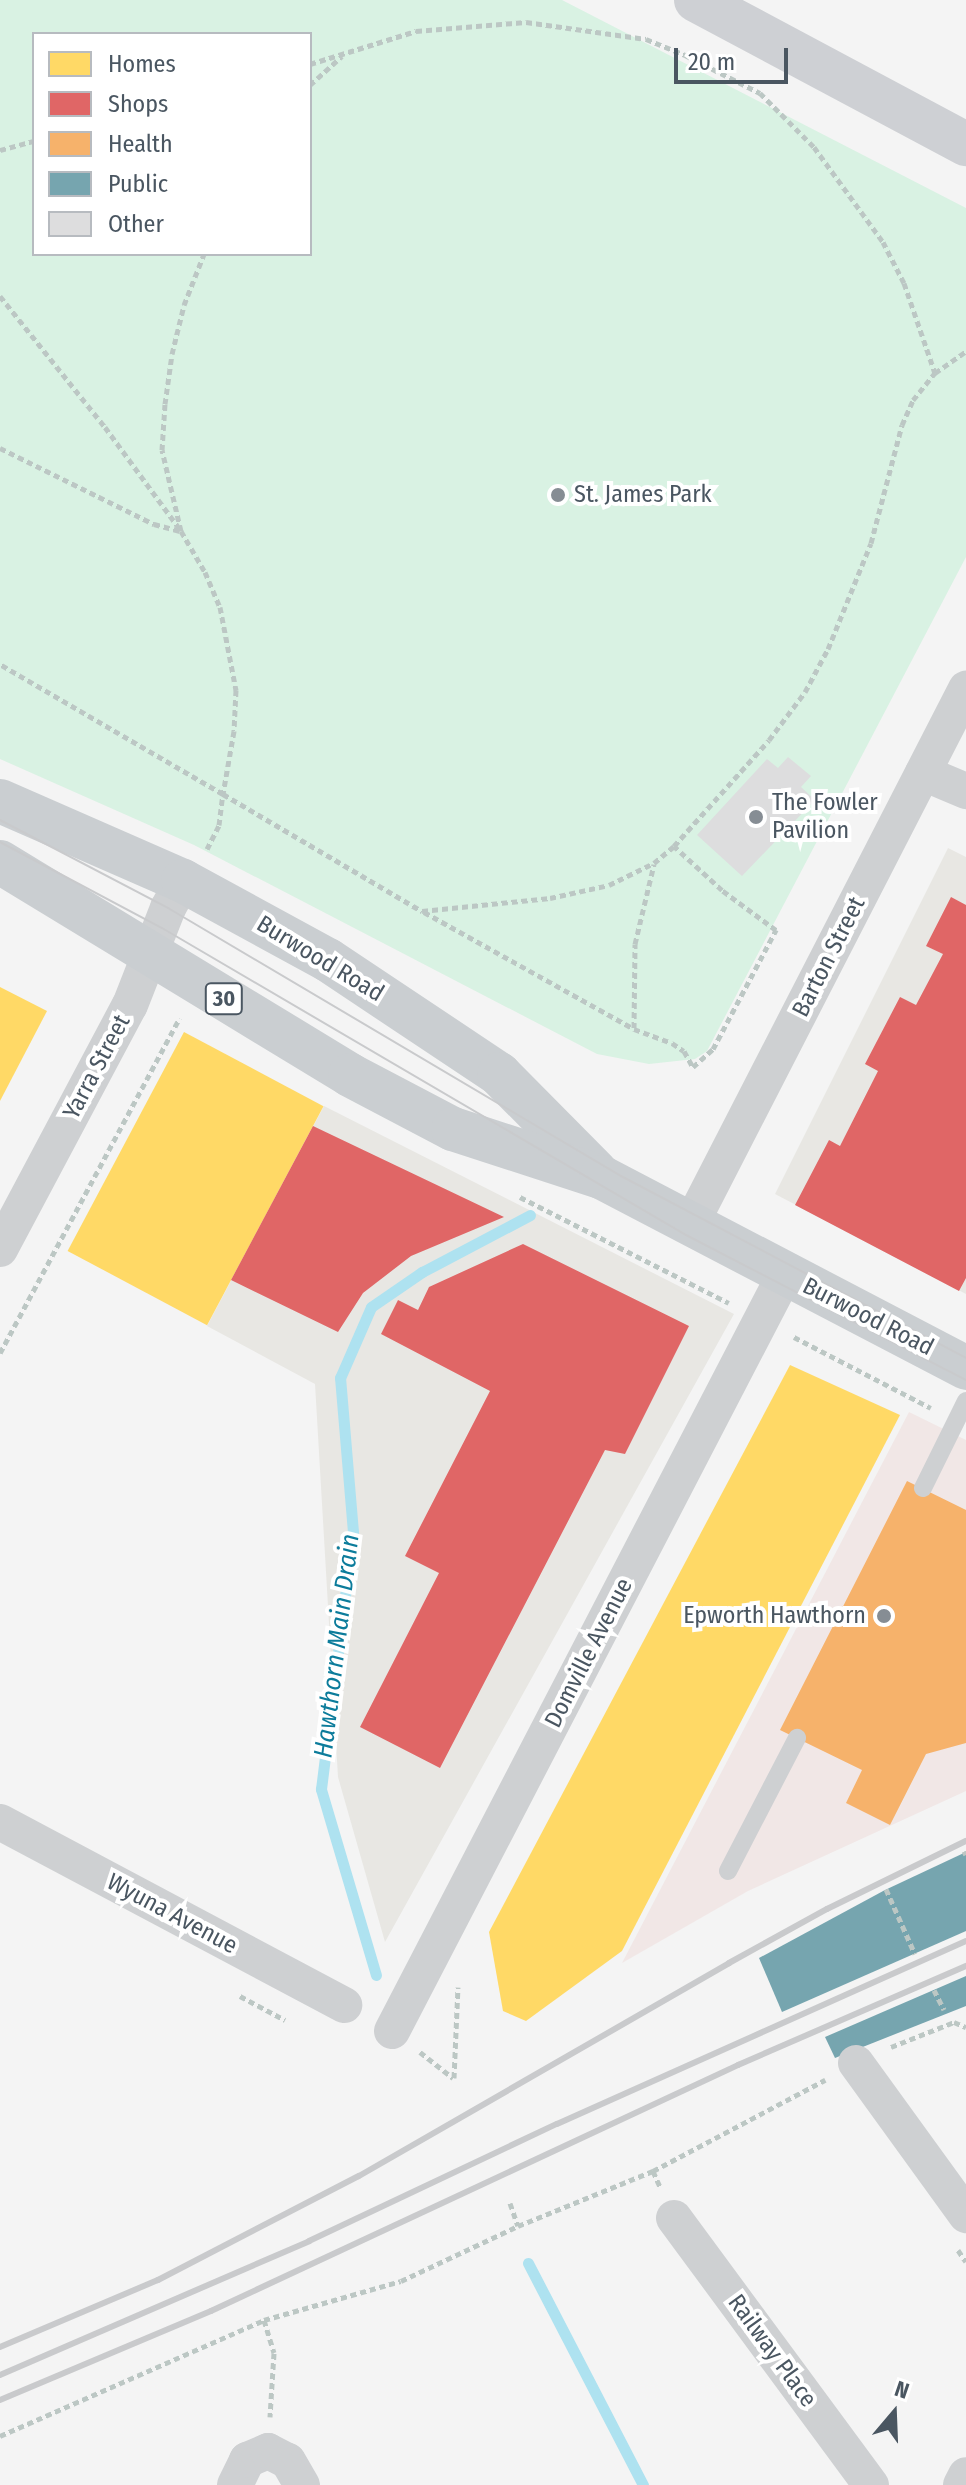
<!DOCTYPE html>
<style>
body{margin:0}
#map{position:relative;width:966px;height:2485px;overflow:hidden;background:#f4f4f4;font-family:"Fira Sans Condensed",sans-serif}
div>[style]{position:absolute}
.commercial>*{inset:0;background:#e8e7e3}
.medical>*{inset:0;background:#f1e7e6}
.green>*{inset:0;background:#d9f2e3}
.homes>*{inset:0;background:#ffd966;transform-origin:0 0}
.shops>*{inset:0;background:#e06666}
.health>*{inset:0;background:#f6b26b}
.public>*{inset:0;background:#76a5af}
.stream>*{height:11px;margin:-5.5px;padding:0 5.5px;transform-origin:5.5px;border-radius:5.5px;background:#aee2f0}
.building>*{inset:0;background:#ddddde}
.path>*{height:5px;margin-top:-2.5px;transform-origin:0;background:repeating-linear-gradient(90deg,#bcc7c4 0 6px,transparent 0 10px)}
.lane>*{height:18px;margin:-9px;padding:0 9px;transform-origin:9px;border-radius:9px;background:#ced0d2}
.street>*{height:36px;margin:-18px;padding:0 18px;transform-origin:18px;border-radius:18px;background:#ced0d2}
.secondary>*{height:44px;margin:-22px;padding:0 22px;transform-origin:22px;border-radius:22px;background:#ced0d4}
.primary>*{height:44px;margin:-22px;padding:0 22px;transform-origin:22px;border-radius:22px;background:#caced1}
.tram>*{height:2px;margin:-1px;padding:0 1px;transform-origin:1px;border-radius:1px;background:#c9cacc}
.rail>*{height:6px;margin:-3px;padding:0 3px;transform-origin:3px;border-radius:3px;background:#c9cacc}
.dots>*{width:22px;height:22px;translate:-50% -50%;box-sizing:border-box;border:4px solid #fff;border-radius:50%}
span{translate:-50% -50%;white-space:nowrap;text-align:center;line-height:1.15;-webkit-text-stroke:8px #fff;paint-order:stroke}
.shield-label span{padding:2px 6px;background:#fff;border:2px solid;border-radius:6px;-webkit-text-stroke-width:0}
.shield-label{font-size:22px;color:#4a5661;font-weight:700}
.poi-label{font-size:24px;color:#4a5661}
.left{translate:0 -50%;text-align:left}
.right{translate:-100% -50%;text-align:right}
.street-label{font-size:24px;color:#4a5661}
.water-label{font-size:26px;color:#0c7c9b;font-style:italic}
.legend{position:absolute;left:32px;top:32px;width:280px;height:224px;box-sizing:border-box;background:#fff;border:2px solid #b7bbc0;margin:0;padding:10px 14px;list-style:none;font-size:24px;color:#4a5661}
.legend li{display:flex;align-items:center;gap:16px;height:40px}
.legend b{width:40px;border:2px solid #b7bbc0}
.north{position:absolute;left:854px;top:2373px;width:80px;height:80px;-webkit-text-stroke:6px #fff;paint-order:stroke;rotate:19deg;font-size:22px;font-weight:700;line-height:32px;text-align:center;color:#4a5661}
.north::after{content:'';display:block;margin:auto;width:28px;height:36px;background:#4a5661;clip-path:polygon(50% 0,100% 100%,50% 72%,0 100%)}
.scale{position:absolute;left:674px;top:48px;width:114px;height:36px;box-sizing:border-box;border:4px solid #4a5661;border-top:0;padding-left:10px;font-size:24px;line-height:28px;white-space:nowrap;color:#4a5661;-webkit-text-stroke:6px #fff;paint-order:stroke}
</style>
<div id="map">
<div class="commercial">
<div style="clip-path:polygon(948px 848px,966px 857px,966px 1294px,775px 1194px)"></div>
<div style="clip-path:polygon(324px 1106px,734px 1314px,385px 1942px,338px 1777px,315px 1384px,207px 1326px)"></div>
</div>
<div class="medical">
<div style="clip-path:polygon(909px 1412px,966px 1440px,966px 1791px,748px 1891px,622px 1963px)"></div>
</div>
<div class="green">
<div style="clip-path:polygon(evenodd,0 0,562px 0,966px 208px,966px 557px,707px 1051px,695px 1059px,649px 1064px,597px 1054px,194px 845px,0 759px,0 0,34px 34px,310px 34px,310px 254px,34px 254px,34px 34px)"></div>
</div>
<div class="homes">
<div style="clip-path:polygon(0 987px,47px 1011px,0 1101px)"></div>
<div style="left:184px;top:1032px;width:158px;height:248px;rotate:28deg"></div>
<div style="clip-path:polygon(790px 1365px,900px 1415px,622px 1951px,526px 2021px,503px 2011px,489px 1932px)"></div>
</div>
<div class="shops">
<div style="clip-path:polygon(951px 897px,966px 905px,966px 1278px,959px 1291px,795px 1205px,829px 1140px,840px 1146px,878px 1071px,865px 1064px,900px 997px,916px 1005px,943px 954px,926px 946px)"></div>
<div style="clip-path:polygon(313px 1126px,504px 1217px,411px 1256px,363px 1293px,338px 1332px,231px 1280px)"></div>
<div style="clip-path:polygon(523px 1244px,689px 1326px,625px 1454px,605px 1450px,440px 1768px,360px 1727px,439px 1573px,405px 1556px,490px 1391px,381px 1334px,398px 1300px,418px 1310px,429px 1287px)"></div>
</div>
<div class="health">
<div style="clip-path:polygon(907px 1481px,966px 1510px,966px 1743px,926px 1754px,890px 1825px,846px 1803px,862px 1770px,780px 1730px)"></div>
</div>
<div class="public">
<div style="clip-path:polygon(966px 1852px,966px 1931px,782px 2012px,759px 1958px,885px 1890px)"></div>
<div style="clip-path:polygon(966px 1976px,966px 2006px,835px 2058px,825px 2037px)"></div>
</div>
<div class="stream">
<div style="left:376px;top:1975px;width:194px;rotate:-106.5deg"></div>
<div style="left:321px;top:1789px;width:259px;rotate:-82.9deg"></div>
<div style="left:353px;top:1532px;width:155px;rotate:-94.8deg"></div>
<div style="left:340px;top:1378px;width:77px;rotate:-66.4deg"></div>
<div style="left:371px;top:1307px;width:62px;rotate:-34.5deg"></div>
<div style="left:422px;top:1272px;width:122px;rotate:-27.8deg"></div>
<div style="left:528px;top:2263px;width:250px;rotate:62.6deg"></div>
</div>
<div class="building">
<div style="clip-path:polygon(788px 757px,811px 776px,801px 787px,815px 800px,742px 876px,697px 835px,767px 759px,778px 768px)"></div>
</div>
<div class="path">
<div style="left:310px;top:64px;width:111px;rotate:-17.3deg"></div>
<div style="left:416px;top:31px;width:110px;rotate:-4.7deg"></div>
<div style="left:526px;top:22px;width:121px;rotate:8.1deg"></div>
<div style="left:646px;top:39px;width:42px;rotate:22.3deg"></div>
<div style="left:685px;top:55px;width:84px;rotate:26.9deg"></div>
<div style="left:760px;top:93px;width:76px;rotate:45deg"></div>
<div style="left:814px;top:147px;width:117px;rotate:54deg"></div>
<div style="left:883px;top:242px;width:46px;rotate:62.9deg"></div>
<div style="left:904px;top:283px;width:95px;rotate:71deg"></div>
<div style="left:310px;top:85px;width:43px;rotate:-42.2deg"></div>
<div style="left:0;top:150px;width:35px;rotate:-15deg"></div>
<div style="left:0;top:296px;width:168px;rotate:51.3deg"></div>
<div style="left:105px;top:427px;width:129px;rotate:53.8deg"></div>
<div style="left:181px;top:531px;width:48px;rotate:59.7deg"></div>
<div style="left:205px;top:572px;width:38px;rotate:67deg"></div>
<div style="left:220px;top:607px;width:85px;rotate:79.1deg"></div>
<div style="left:236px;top:690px;width:41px;rotate:92.8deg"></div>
<div style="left:234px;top:731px;width:64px;rotate:99.9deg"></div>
<div style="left:223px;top:794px;width:258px;rotate:-149.8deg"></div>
<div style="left:0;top:448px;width:172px;rotate:26.3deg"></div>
<div style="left:154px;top:524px;width:28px;rotate:15deg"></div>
<div style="left:181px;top:531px;width:83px;rotate:-103.2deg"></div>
<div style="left:162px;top:450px;width:46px;rotate:-86.3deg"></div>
<div style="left:165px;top:404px;width:50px;rotate:-82deg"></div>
<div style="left:172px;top:354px;width:50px;rotate:-76.2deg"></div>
<div style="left:184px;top:305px;width:55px;rotate:-68.6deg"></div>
<div style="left:207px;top:849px;width:27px;rotate:-63deg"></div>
<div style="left:219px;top:825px;width:31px;rotate:-83deg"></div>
<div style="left:223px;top:794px;width:231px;rotate:30.5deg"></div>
<div style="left:422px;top:911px;width:129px;rotate:-5.8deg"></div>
<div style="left:550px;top:898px;width:60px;rotate:-12.4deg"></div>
<div style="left:609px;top:885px;width:50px;rotate:-26.1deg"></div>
<div style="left:654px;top:863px;width:26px;rotate:-40deg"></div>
<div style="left:674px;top:846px;width:142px;rotate:-48.1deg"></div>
<div style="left:769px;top:740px;width:60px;rotate:-53.1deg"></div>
<div style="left:805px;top:692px;width:49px;rotate:-61.9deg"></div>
<div style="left:828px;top:649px;width:114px;rotate:-67.9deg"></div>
<div style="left:871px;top:543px;width:122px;rotate:-75.3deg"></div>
<div style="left:902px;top:425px;width:27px;rotate:-66deg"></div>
<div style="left:913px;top:400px;width:35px;rotate:-51deg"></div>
<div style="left:935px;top:373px;width:38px;rotate:-35deg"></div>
<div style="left:424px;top:912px;width:240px;rotate:29.1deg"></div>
<div style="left:634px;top:1029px;width:40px;rotate:20.2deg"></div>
<div style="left:672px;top:1043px;width:14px;rotate:34deg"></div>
<div style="left:684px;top:1051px;width:18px;rotate:61deg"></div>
<div style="left:693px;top:1067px;width:27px;rotate:-42deg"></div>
<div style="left:713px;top:1049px;width:135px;rotate:-62.1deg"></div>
<div style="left:776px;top:930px;width:67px;rotate:-143.5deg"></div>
<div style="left:722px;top:890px;width:65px;rotate:-137.5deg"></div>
<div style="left:634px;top:1028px;width:84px;rotate:-89.3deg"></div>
<div style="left:635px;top:944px;width:82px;rotate:-76.6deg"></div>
<div style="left:520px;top:1197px;width:234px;rotate:26.9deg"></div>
<div style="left:794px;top:1337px;width:154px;rotate:27.4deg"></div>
<div style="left:0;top:1353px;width:380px;rotate:-61.8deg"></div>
<div style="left:964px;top:1851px;width:4px;rotate:63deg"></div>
<div style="left:886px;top:1889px;width:71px;rotate:66deg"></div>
<div style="left:934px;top:1990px;width:22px;rotate:63deg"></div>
<div style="left:240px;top:1996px;width:51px;rotate:28.1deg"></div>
<div style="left:891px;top:2047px;width:68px;rotate:-21.6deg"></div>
<div style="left:954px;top:2022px;width:13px;rotate:23deg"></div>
<div style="left:420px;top:2052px;width:42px;rotate:38.2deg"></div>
<div style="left:454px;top:2078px;width:91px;rotate:-87.5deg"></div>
<div style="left:653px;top:2171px;width:195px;rotate:-27.9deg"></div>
<div style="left:510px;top:2203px;width:24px;rotate:71deg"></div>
<div style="left:958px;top:2250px;width:14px;rotate:56deg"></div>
<div style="left:264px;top:2320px;width:34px;rotate:73deg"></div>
<div style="left:274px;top:2353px;width:64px;rotate:93.6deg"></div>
<div style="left:0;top:2436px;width:288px;rotate:-23.7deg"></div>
<div style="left:264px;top:2320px;width:142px;rotate:-15.9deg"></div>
<div style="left:401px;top:2281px;width:129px;rotate:-25.2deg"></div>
<div style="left:518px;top:2226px;width:146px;rotate:-22.2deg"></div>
<div style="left:653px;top:2171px;width:17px;rotate:66deg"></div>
</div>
<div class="lane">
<div style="left:923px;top:1488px;width:97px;rotate:-63.7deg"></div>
<div style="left:728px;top:1871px;width:150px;rotate:-62.6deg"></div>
</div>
<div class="street">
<div style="left:923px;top:773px;width:47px;rotate:22.7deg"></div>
<div style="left:691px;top:1224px;width:602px;rotate:-62.8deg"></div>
<div style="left:0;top:1249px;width:276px;rotate:-62deg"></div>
<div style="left:130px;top:1005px;width:104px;rotate:-68.6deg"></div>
<div style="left:168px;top:908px;width:31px;rotate:-61deg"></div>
<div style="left:0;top:1822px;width:390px;rotate:28deg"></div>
<div style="left:392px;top:2031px;width:853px;rotate:-62.56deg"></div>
<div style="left:856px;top:2063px;width:188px;rotate:54.1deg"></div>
<div style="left:674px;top:2218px;width:332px;rotate:53.6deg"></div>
<div style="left:235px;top:2485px;width:28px;rotate:-64deg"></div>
<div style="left:247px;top:2460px;width:23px;rotate:-23deg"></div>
<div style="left:268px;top:2451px;width:22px;rotate:27deg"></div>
<div style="left:288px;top:2461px;width:28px;rotate:60deg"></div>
<div style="left:961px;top:2485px;width:11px;rotate:-63deg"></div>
</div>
<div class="secondary">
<div style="left:696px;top:0;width:306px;rotate:28.1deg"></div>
</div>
<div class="primary">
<div style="left:0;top:801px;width:200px;rotate:23.6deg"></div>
<div style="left:183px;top:881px;width:165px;rotate:28.6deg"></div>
<div style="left:328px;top:960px;width:206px;rotate:33.7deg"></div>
<div style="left:499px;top:1074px;width:138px;rotate:45.3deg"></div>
<div style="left:0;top:862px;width:410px;rotate:31.3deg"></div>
<div style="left:350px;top:1075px;width:116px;rotate:27.7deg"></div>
<div style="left:453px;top:1129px;width:156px;rotate:18deg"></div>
<div style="left:601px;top:1177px;width:412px;rotate:27.6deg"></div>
</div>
<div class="tram">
<div style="left:0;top:820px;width:190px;rotate:27.6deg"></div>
<div style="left:168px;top:908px;width:526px;rotate:30.61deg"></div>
<div style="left:621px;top:1176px;width:390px;rotate:27.8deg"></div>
<div style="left:0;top:842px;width:183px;rotate:28deg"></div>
<div style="left:162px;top:928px;width:607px;rotate:30.37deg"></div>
<div style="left:686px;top:1235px;width:315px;rotate:27.4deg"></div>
</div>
<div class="rail">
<div style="left:0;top:2347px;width:172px;rotate:-23deg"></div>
<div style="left:158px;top:2280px;width:226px;rotate:-27.4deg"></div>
<div style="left:359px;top:2176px;width:427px;rotate:-29.9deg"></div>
<div style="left:729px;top:1963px;width:112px;rotate:-28.9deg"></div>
<div style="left:827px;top:1909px;width:155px;rotate:-26.1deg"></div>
<div style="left:0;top:2375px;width:337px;rotate:-23.4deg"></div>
<div style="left:309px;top:2241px;width:274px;rotate:-25.3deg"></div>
<div style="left:557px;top:2124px;width:448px;rotate:-24.1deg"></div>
<div style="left:0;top:2400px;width:229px;rotate:-22.9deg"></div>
<div style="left:211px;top:2311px;width:582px;rotate:-25.02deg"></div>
<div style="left:738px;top:2065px;width:249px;rotate:-23.5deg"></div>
</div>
<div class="dots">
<div style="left:558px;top:495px;background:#868d94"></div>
<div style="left:756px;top:817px;background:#868d94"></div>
<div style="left:884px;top:1616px;background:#868d94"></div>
</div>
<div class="shield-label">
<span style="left:224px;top:999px">30</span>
</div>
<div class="poi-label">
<span class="left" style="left:574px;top:495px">St. James Park</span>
<span class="left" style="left:772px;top:817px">The Fowler<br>Pavilion</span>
<span class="right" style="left:866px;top:1616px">Epworth Hawthorn</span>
</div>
<div class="street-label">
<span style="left:829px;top:957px;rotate:-63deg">Barton Street</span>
<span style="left:320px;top:959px;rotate:31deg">Burwood Road</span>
<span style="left:97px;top:1067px;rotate:-62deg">Yarra Street</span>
<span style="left:868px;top:1317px;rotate:27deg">Burwood Road</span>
<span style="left:589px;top:1653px;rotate:-63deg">Domville Avenue</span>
<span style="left:172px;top:1914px;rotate:28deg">Wyuna Avenue</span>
<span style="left:772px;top:2351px;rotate:54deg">Railway Place</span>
</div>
<div class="water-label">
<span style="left:337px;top:1646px;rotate:-83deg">Hawthorn Main Drain</span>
</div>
<ul class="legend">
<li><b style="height:22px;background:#ffd966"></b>Homes</li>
<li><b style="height:22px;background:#e06666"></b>Shops</li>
<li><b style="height:22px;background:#f6b26b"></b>Health</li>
<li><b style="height:22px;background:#76a5af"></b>Public</li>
<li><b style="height:22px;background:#ddddde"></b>Other</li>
</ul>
<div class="north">N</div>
<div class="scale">20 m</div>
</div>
